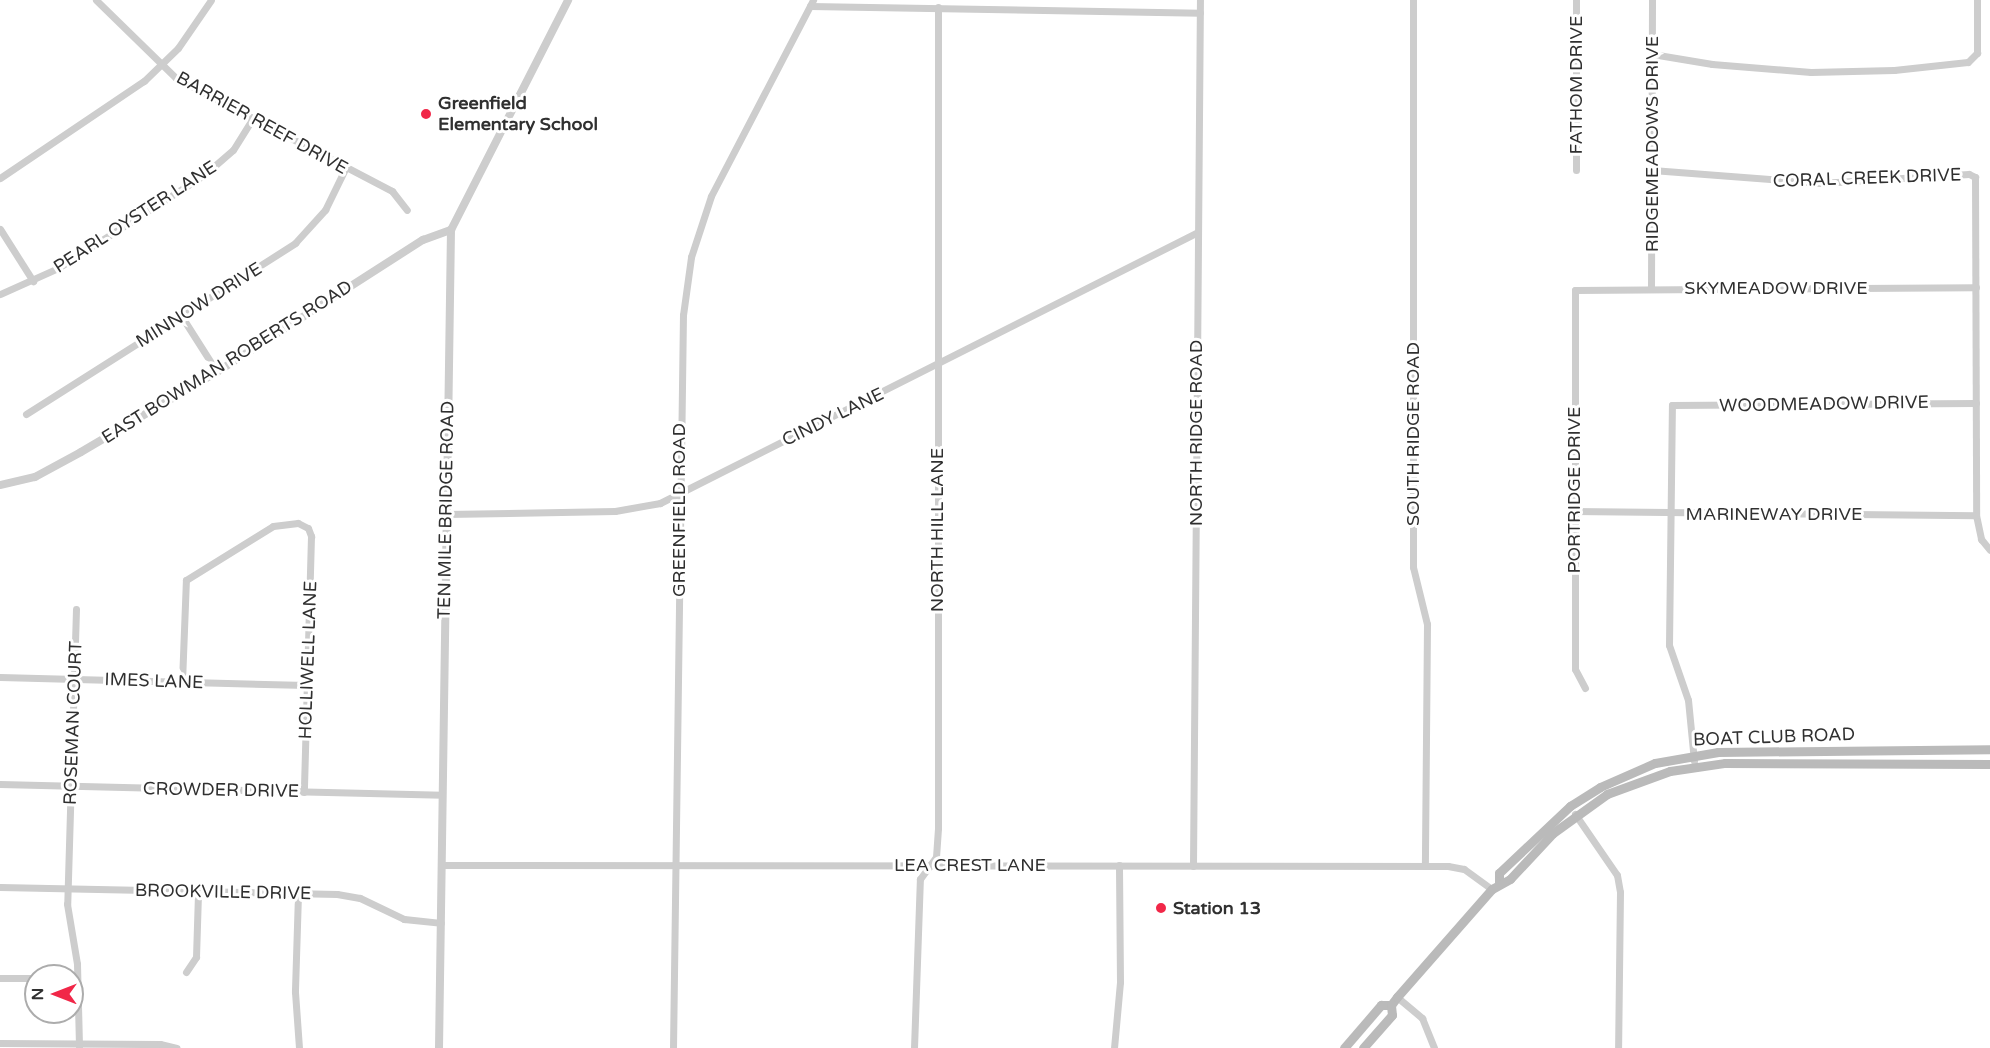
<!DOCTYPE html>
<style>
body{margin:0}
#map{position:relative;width:1990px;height:1048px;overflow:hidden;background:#fff;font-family:"Varela Round",sans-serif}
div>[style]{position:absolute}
.minor>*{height:7px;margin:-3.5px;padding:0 3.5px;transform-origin:3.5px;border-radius:3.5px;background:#cdcdcd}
.tertiary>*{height:8px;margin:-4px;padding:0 4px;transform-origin:4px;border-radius:4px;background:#cdcdcd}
.secondary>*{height:9px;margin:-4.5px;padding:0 4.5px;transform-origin:4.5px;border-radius:4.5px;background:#bababa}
.dots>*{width:16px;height:16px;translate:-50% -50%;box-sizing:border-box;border:3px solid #fff;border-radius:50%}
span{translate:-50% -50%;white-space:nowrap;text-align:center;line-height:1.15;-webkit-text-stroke:6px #fff;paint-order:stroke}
.street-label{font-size:18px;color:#303030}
.poi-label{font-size:18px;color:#303030;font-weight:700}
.left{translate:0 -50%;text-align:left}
.north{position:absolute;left:24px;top:964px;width:60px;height:60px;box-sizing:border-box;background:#fff;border:2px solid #acacac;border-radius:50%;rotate:270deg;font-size:16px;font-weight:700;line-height:24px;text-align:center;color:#303030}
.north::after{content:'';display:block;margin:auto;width:21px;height:27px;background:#f12748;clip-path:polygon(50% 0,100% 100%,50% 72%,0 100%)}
</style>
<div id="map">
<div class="minor">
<div style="left:96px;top:0;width:112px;rotate:44.3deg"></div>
<div style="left:176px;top:78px;width:244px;rotate:27.6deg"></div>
<div style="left:392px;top:191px;width:24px;rotate:52deg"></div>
<div style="left:1413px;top:0;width:567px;rotate:90deg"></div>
<div style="left:1413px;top:567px;width:59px;rotate:76.2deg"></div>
<div style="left:1427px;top:624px;width:242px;rotate:90.5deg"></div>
<div style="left:810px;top:6px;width:390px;rotate:1deg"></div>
<div style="left:1652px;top:54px;width:61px;rotate:9.5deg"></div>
<div style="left:1712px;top:64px;width:99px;rotate:4.6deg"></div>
<div style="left:1811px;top:72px;width:83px;rotate:-1.4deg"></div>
<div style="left:1894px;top:70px;width:74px;rotate:-6.2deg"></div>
<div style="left:1968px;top:62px;width:13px;rotate:-45deg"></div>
<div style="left:1977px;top:53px;width:53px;rotate:-90deg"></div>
<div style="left:1576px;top:170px;width:170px;rotate:-90deg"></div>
<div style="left:1652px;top:170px;width:169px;rotate:4.4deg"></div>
<div style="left:1820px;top:183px;width:149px;rotate:-3.5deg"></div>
<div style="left:1969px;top:174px;width:7px;rotate:27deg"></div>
<div style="left:1975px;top:177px;width:338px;rotate:89.8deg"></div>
<div style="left:1976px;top:515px;width:25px;rotate:78deg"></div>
<div style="left:1981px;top:539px;width:14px;rotate:51deg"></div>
<div style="left:0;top:178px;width:174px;rotate:-34deg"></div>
<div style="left:144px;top:81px;width:47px;rotate:-44.1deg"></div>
<div style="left:178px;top:48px;width:58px;rotate:-55.5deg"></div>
<div style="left:0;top:229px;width:62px;rotate:57.6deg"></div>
<div style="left:1651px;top:289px;width:289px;rotate:-89.8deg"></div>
<div style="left:0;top:294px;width:64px;rotate:-24.1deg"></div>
<div style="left:58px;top:268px;width:173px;rotate:-32.5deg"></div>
<div style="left:204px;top:175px;width:38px;rotate:-41deg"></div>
<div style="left:233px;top:150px;width:36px;rotate:-58deg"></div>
<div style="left:182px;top:317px;width:65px;rotate:57.5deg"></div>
<div style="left:26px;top:414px;width:319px;rotate:-32.4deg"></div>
<div style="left:295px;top:243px;width:45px;rotate:-47.7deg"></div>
<div style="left:325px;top:210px;width:46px;rotate:-64deg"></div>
<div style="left:1573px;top:511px;width:403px;rotate:0.6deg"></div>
<div style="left:446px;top:514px;width:169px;rotate:-1deg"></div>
<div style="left:615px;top:511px;width:46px;rotate:-10.1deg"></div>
<div style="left:660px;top:503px;width:602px;rotate:-26.74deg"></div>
<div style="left:76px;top:609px;width:295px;rotate:91.7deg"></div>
<div style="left:67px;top:904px;width:61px;rotate:80.5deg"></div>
<div style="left:77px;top:964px;width:84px;rotate:88.6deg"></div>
<div style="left:0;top:677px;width:307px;rotate:1.5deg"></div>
<div style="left:182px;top:682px;width:102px;rotate:-87.8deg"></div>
<div style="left:186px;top:580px;width:102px;rotate:-31.8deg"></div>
<div style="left:273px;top:526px;width:25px;rotate:-7deg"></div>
<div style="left:298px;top:523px;width:11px;rotate:27deg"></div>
<div style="left:308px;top:528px;width:9px;rotate:69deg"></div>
<div style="left:311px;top:536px;width:256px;rotate:91.6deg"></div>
<div style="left:1585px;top:688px;width:21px;rotate:-118deg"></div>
<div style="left:1575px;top:669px;width:379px;rotate:-90deg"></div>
<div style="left:1575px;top:290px;width:401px;rotate:-0.4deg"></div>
<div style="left:1694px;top:761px;width:61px;rotate:-95.6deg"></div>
<div style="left:1688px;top:700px;width:58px;rotate:-109.1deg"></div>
<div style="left:1669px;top:645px;width:240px;rotate:-89.3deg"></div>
<div style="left:1672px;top:405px;width:304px;rotate:-0.4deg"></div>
<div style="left:0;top:784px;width:442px;rotate:1.4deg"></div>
<div style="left:1575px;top:814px;width:74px;rotate:55.5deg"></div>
<div style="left:1617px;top:875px;width:17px;rotate:80deg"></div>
<div style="left:1620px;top:892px;width:156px;rotate:90.7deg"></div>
<div style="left:442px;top:865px;width:1006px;rotate:0.06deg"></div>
<div style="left:1448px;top:866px;width:16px;rotate:11deg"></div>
<div style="left:1464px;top:869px;width:34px;rotate:36deg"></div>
<div style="left:1193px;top:866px;width:866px;rotate:-89.54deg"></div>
<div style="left:0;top:887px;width:337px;rotate:1.2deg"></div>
<div style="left:337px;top:894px;width:23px;rotate:10deg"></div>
<div style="left:360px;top:898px;width:49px;rotate:25.5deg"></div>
<div style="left:404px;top:919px;width:37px;rotate:6deg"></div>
<div style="left:298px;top:894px;width:98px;rotate:91.8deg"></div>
<div style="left:295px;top:992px;width:56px;rotate:85.9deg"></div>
<div style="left:186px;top:972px;width:18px;rotate:-56deg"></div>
<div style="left:196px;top:957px;width:65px;rotate:-88.2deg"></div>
<div style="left:0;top:978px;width:36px"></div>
<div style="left:1397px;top:997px;width:33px;rotate:40deg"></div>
<div style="left:1422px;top:1018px;width:32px;rotate:68deg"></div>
<div style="left:0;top:1043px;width:160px;rotate:0.4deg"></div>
<div style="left:160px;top:1044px;width:17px;rotate:13deg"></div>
<div style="left:673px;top:1048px;width:733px;rotate:-89.22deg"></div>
<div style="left:683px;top:315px;width:59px;rotate:-82.1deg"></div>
<div style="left:691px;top:257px;width:64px;rotate:-71.8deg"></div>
<div style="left:711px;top:196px;width:221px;rotate:-62.5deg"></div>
<div style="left:914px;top:1048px;width:169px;rotate:-88deg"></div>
<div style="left:920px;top:879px;width:27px;rotate:-54deg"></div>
<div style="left:936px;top:857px;width:29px;rotate:-86deg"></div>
<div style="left:938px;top:828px;width:821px;rotate:-90deg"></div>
<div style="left:1114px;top:1048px;width:66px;rotate:-84.8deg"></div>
<div style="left:1120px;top:982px;width:117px;rotate:-90.5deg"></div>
</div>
<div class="tertiary">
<div style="left:0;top:485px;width:36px;rotate:-13deg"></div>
<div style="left:35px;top:477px;width:52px;rotate:-28.5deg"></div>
<div style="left:81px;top:452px;width:158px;rotate:-30.5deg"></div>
<div style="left:217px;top:372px;width:245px;rotate:-32.7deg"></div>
<div style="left:423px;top:240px;width:30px;rotate:-20deg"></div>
<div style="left:439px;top:1048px;width:818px;rotate:-89.16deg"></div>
<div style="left:451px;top:230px;width:258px;rotate:-63deg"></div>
</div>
<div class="secondary">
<div style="left:1499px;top:882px;width:9px;rotate:-90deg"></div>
<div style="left:1499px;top:873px;width:98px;rotate:-43.3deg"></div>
<div style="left:1570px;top:806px;width:36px;rotate:-32deg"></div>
<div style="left:1600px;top:787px;width:60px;rotate:-23.6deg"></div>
<div style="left:1655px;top:763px;width:64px;rotate:-9.9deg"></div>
<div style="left:1718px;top:752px;width:272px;rotate:-0.6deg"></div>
<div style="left:1344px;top:1048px;width:57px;rotate:-49.3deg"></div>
<div style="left:1381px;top:1005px;width:10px"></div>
<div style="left:1363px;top:1048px;width:44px;rotate:-48.7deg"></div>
<div style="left:1392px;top:1015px;width:10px;rotate:-96deg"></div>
<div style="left:1391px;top:1005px;width:10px;rotate:-53deg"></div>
<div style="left:1397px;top:997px;width:144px;rotate:-48.7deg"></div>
<div style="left:1492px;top:889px;width:21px;rotate:-29deg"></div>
<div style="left:1510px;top:879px;width:63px;rotate:-46.9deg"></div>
<div style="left:1553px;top:833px;width:67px;rotate:-35.8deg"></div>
<div style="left:1607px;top:794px;width:67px;rotate:-20.1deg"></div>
<div style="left:1670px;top:771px;width:56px;rotate:-8.3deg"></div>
<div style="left:1725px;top:763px;width:265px;rotate:0.2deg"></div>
</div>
<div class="dots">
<div style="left:426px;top:114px;background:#f12748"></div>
<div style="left:1161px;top:908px;background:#f12748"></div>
</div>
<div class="street-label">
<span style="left:1576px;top:85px;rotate:-90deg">FATHOM DRIVE</span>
<span style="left:262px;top:123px;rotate:29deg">BARRIER REEF DRIVE</span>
<span style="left:1652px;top:144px;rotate:-90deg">RIDGEMEADOWS DRIVE</span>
<span style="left:1867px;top:178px;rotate:-2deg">CORAL CREEK DRIVE</span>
<span style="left:135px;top:217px;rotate:-33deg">PEARL OYSTER LANE</span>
<span style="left:1776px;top:288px">SKYMEADOW DRIVE</span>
<span style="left:199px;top:305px;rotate:-32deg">MINNOW DRIVE</span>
<span style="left:227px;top:362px;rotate:-32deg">EAST BOWMAN ROBERTS ROAD</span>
<span style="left:1824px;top:404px;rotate:-1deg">WOODMEADOW DRIVE</span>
<span style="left:833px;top:417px;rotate:-26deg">CINDY LANE</span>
<span style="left:1196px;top:433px;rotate:-90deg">NORTH RIDGE ROAD</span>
<span style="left:1413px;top:434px;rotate:-90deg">SOUTH RIDGE ROAD</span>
<span style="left:1574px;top:490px;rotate:-90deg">PORTRIDGE DRIVE</span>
<span style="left:446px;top:510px;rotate:-89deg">TEN MILE BRIDGE ROAD</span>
<span style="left:679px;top:510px;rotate:-90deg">GREENFIELD ROAD</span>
<span style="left:1774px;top:514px">MARINEWAY DRIVE</span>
<span style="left:937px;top:530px;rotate:-90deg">NORTH HILL LANE</span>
<span style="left:308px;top:660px;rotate:-88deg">HOLLIWELL LANE</span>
<span style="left:154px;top:681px;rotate:2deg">IMES LANE</span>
<span style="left:73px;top:723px;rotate:-88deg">ROSEMAN COURT</span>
<span style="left:1774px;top:737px;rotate:-2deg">BOAT CLUB ROAD</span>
<span style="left:221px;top:790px;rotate:1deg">CROWDER DRIVE</span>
<span style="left:970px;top:865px">LEA CREST LANE</span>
<span style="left:223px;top:892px;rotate:1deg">BROOKVILLE DRIVE</span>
</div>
<div class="poi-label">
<span class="left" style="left:438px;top:114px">Greenfield<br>Elementary School</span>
<span class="left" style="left:1173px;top:908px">Station 13</span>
</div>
<div class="north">N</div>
</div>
